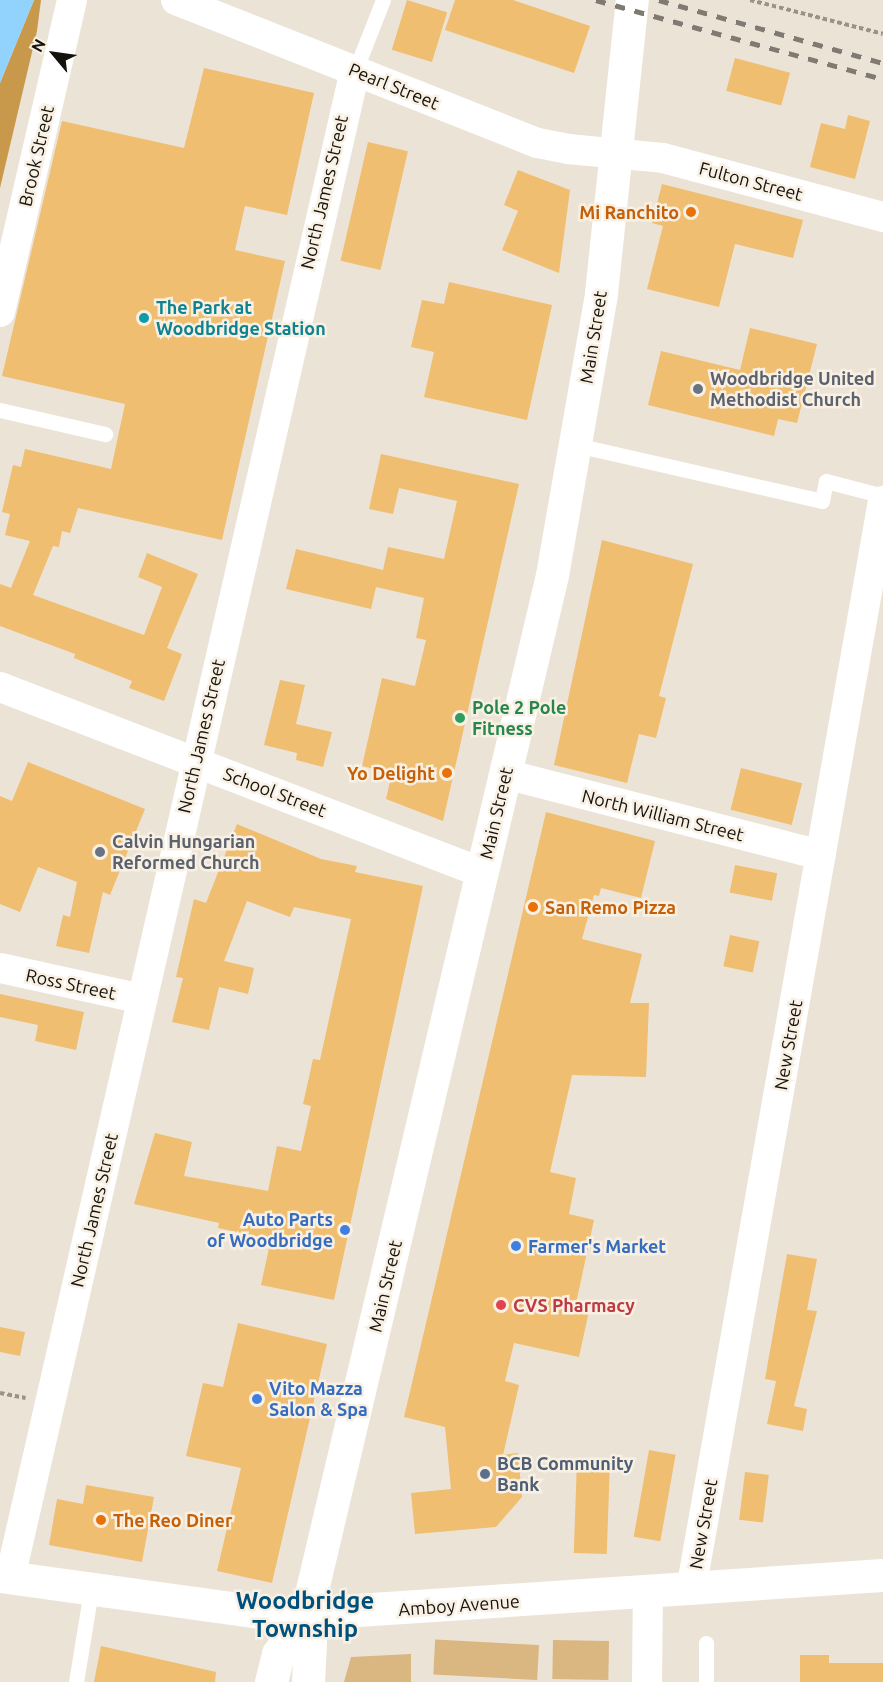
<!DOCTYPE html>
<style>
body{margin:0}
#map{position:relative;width:883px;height:1682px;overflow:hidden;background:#ece3d7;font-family:Ubuntu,sans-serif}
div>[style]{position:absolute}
.green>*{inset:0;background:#dab680;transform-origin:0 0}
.forest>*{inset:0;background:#c9994b}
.water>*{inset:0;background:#91d3fd}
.building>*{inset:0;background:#efbe70;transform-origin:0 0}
.path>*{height:4px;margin-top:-2px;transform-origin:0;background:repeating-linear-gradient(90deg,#999289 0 4.5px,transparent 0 7.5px)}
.lane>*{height:15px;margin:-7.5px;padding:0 7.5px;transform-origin:7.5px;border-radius:7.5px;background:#fff}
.street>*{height:30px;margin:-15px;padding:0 15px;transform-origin:15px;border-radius:15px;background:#fff}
.secondary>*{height:33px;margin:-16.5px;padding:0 16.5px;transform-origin:16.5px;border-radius:16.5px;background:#fff}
.rail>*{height:4.5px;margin-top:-2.25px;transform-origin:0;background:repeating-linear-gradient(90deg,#807a72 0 10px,transparent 0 20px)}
.dots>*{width:16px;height:16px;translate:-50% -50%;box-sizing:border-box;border:3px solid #f9f0e4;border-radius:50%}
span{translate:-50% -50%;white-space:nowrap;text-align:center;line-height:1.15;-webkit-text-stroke:5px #f9f0e4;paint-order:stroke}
.street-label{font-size:18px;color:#15120e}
.food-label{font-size:18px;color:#c56008;font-weight:700}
.right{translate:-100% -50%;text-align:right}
.left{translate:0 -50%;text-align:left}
.culture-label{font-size:18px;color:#0d838f;font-weight:700}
.worship-label{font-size:18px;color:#5b616d;font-weight:700}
.leisure-label{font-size:18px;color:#27864d;font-weight:700}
.shop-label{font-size:18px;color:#366cbe;font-weight:700}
.health-label{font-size:18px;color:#be3a42;font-weight:700}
.service-label{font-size:18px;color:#4e5e75;font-weight:700}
.district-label{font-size:24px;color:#00507c;font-weight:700}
.north{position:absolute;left:24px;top:24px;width:60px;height:60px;-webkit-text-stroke:4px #f9f0e4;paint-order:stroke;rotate:299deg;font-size:16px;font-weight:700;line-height:24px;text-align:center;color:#15120e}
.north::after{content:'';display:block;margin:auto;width:21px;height:27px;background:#15120e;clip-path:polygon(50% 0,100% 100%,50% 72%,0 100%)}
</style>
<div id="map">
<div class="green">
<div style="left:609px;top:1641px;width:39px;height:56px;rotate:91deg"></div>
<div style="left:539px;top:1645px;width:35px;height:104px;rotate:93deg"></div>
<div style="clip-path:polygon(411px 1654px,411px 1682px,344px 1682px,351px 1657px)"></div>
</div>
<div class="forest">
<div style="clip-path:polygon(34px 0,41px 0,37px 31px,0 188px,0 83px)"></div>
</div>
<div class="water">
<div style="clip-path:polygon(0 0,34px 0,0 83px)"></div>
</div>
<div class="building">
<div style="left:407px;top:0;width:42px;height:52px;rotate:17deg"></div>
<div style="clip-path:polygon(455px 0,513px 0,590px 26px,574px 73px,445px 30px)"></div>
<div style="left:735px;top:58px;width:57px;height:34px;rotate:15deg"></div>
<div style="clip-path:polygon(204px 68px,314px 93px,287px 215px,245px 206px,235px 250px,285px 261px,222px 540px,78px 508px,70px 533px,62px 531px,59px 547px,53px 546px,33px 595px,144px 635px,162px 587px,138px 577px,147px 553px,198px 574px,167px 648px,182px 654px,164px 701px,129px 688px,132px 681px,74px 658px,75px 654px,0 626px,0 584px,11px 588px,30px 541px,5px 535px,10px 514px,2px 512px,13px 465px,21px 467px,25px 449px,111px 469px,125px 404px,2px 376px,62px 121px,184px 148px)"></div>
<div style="clip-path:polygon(848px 115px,870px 121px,855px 179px,810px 167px,821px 123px,845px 129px)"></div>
<div style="left:368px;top:142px;width:41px;height:122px;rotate:13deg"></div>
<div style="clip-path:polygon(518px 170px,570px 190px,559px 273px,502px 250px,518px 211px,504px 205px)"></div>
<div style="clip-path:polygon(662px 184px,803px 220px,793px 258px,735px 244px,719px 307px,647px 289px,663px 226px,652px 223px)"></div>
<div style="clip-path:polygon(449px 282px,552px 305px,527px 420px,424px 397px,434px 352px,411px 347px,422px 300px,444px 304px)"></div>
<div style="clip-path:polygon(750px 328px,817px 344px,797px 423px,778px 419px,774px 436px,648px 405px,661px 351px,740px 370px)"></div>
<div style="clip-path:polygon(381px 454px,519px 484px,443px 821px,386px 799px,392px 773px,362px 766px,382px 678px,415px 686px,426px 640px,416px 638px,424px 598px,376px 587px,371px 609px,286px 589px,296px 549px,383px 570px,388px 547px,444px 559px,457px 501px,399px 488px,393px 514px,369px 509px)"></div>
<div style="clip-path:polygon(602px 540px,693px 564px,659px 696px,666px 698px,656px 738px,639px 734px,627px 783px,554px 765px)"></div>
<div style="clip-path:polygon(280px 680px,305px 685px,296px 724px,332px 732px,323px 767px,296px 760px,297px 753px,264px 745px)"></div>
<div style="clip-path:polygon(28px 762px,145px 809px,110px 895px,103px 892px,89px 953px,56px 946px,63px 915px,70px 917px,77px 882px,38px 867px,20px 912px,0 904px,0 796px,12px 801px)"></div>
<div style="left:741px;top:768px;width:63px;height:43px;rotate:14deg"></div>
<div style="clip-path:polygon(546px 812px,655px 841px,641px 898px,601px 888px,599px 896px,594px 895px,582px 939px,642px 954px,630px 1003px,649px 1003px,646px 1077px,572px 1075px,550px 1172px,576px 1178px,569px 1214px,594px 1220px,575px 1308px,589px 1311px,579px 1357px,514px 1343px,505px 1381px,519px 1385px,503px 1455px,518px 1453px,522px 1497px,496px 1527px,415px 1534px,411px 1493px,451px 1489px,445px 1427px,404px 1417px)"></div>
<div style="clip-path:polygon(237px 824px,321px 859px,357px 866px,355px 872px,423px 886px,334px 1300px,261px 1285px,271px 1239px,218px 1228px,219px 1223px,134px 1204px,155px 1133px,192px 1142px,184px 1176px,268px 1191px,277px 1146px,301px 1151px,311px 1106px,303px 1104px,313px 1059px,320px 1060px,351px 919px,294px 907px,290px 917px,247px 901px,224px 961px,254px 968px,248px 994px,219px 987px,209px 1030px,172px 1022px,183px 978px,176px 977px,194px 899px,206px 903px)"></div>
<div style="left:735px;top:865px;width:43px;height:28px;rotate:11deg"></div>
<div style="left:730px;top:935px;width:30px;height:32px;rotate:12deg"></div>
<div style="clip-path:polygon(0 994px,84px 1012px,76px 1050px,35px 1041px,38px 1025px,0 1017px)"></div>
<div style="clip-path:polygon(787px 1254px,817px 1259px,807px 1310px,817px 1311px,794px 1406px,807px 1409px,803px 1431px,767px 1424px,776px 1381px,765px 1379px)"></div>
<div style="clip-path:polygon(238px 1323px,327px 1344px,272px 1583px,217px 1571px,241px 1468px,186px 1456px,203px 1383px,223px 1387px)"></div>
<div style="clip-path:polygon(0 1327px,25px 1332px,20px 1356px,0 1352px)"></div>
<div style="left:649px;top:1450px;width:27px;height:88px;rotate:10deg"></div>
<div style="left:577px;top:1460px;width:33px;height:93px;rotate:2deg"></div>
<div style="left:745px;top:1472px;width:24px;height:48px;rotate:7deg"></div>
<div style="clip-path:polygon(86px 1485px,154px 1497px,142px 1562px,49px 1545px,57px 1499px,83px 1504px)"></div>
<div style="clip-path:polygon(101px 1646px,216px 1672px,215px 1682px,94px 1682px)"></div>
<div style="clip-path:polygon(800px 1655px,829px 1655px,829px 1663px,883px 1663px,883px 1682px,800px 1682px)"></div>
</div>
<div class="path">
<div style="left:750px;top:0;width:137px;rotate:14.3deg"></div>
<div style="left:0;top:1393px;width:26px;rotate:11deg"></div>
</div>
<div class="lane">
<div style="left:355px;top:71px;width:76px;rotate:-68.5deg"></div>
<div style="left:0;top:410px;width:108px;rotate:12.9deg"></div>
<div style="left:576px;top:445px;width:252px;rotate:12.8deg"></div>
<div style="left:822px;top:501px;width:20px;rotate:-79deg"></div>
<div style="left:826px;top:481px;width:59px;rotate:14.7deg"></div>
<div style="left:76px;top:1682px;width:93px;rotate:-80.7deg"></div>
<div style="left:706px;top:1682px;width:39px;rotate:-90deg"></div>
</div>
<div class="street">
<div style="left:176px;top:0;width:389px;rotate:21.6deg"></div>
<div style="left:538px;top:143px;width:31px;rotate:11deg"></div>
<div style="left:568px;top:149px;width:95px;rotate:5.4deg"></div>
<div style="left:663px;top:158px;width:228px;rotate:15deg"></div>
<div style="left:0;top:312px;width:320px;rotate:-77deg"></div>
<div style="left:0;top:687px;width:518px;rotate:21.06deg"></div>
<div style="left:505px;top:774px;width:326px;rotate:14.4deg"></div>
<div style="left:0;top:968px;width:145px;rotate:12.3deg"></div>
<div style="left:10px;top:1578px;width:1546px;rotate:-77.11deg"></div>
<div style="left:691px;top:1590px;width:1106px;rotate:-80deg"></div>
<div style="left:647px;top:1682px;width:89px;rotate:-89.4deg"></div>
</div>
<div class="secondary">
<div style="left:0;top:1576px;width:285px;rotate:7.9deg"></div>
<div style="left:282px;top:1615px;width:602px;rotate:-3.81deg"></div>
<div style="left:271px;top:1682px;width:29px;rotate:-76deg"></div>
<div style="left:278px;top:1654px;width:48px;rotate:-54.3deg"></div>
<div style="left:308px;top:1682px;width:40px;rotate:-87.1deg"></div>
<div style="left:310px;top:1642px;width:27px;rotate:-98deg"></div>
<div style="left:306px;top:1615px;width:1069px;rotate:-76.69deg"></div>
<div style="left:552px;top:575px;width:286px;rotate:-80.1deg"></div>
<div style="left:601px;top:293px;width:295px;rotate:-84deg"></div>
</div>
<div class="rail">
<div style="left:596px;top:0;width:298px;rotate:15.4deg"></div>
<div style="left:659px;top:0;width:233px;rotate:15.7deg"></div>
</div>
<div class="dots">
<div style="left:691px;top:212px;background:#e8710a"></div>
<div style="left:144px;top:318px;background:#0f9aa8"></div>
<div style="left:698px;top:389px;background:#6b7280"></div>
<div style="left:460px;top:718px;background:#2e9e5b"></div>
<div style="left:447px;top:773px;background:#e8710a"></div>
<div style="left:100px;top:852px;background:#6b7280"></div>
<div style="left:533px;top:907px;background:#e8710a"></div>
<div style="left:345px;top:1230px;background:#3f7fe0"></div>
<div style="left:516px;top:1246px;background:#3f7fe0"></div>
<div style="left:501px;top:1305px;background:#e0444e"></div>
<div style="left:257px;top:1399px;background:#3f7fe0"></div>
<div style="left:485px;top:1474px;background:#5c6f8a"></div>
<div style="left:101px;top:1520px;background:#e8710a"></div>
</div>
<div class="street-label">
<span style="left:394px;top:86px;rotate:22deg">Pearl Street</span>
<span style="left:36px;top:156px;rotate:-77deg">Brook Street</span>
<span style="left:751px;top:181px;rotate:15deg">Fulton Street</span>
<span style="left:324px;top:192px;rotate:-77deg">North James Street</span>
<span style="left:593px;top:337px;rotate:-81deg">Main Street</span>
<span style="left:201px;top:736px;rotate:-77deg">North James Street</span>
<span style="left:275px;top:792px;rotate:21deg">School Street</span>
<span style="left:496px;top:813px;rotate:-77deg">Main Street</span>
<span style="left:663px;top:815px;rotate:14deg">North William Street</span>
<span style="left:71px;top:984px;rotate:12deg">Ross Street</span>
<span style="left:788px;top:1045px;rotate:-80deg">New Street</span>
<span style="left:94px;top:1210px;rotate:-77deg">North James Street</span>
<span style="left:385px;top:1286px;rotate:-77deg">Main Street</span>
<span style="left:703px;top:1524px;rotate:-80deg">New Street</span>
<span style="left:459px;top:1605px;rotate:-4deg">Amboy Avenue</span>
</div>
<div class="food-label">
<span class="right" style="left:679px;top:212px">Mi Ranchito</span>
<span class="right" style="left:435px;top:773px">Yo Delight</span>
<span class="left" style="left:545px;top:907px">San Remo Pizza</span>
<span class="left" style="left:113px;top:1520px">The Reo Diner</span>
</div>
<div class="culture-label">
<span class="left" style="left:156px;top:318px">The Park at<br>Woodbridge Station</span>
</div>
<div class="worship-label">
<span class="left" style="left:710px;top:389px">Woodbridge United<br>Methodist Church</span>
<span class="left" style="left:112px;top:852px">Calvin Hungarian<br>Reformed Church</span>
</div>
<div class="leisure-label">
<span class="left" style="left:472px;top:718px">Pole 2 Pole<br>Fitness</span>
</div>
<div class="shop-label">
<span class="right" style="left:333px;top:1230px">Auto Parts<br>of Woodbridge</span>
<span class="left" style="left:528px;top:1246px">Farmer's Market</span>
<span class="left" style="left:269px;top:1399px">Vito Mazza<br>Salon &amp; Spa</span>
</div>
<div class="health-label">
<span class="left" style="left:513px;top:1305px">CVS Pharmacy</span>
</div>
<div class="service-label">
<span class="left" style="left:497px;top:1474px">BCB Community<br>Bank</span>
</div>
<div class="district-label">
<span style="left:305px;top:1615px">Woodbridge<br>Township</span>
</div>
<div class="north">N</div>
</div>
